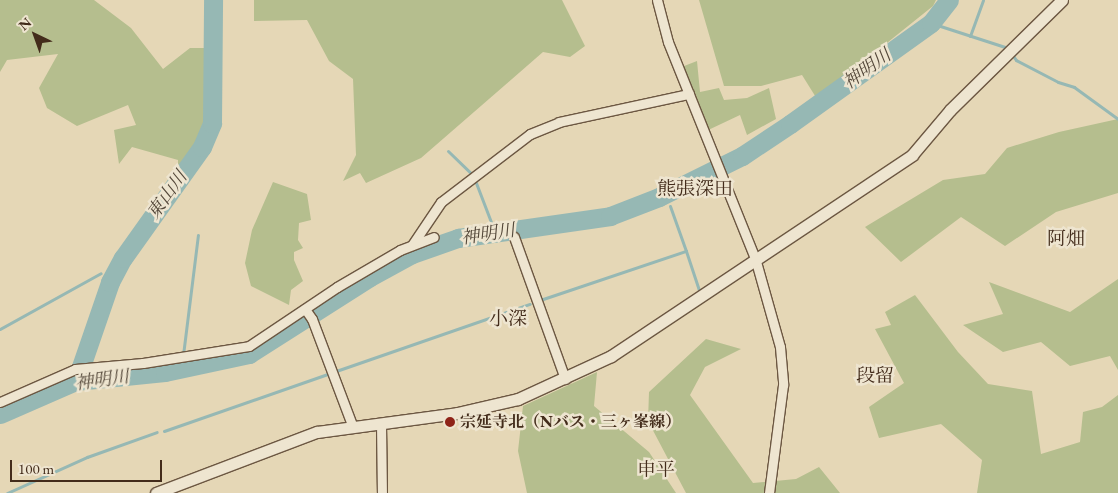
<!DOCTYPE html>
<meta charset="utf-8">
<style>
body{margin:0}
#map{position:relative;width:1118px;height:493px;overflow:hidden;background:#e5d7b6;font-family:"EB Garamond","Noto Serif JP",serif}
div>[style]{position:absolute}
.green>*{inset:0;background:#b5be8e}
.stream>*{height:3px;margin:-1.5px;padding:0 1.5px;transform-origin:1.5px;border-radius:1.5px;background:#96b8b4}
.river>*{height:19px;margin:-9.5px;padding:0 9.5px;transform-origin:9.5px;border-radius:9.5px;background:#96b8b4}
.roads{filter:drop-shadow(1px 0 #6c5742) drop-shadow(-1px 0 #6c5742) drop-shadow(0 1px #6c5742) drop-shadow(0 -1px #6c5742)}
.street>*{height:9px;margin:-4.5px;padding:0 4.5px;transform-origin:4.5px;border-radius:4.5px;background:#eee5d0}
.secondary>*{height:11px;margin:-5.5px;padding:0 5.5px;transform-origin:5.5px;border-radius:5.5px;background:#eee5d0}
.dots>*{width:14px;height:14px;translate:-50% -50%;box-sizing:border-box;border:2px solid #eee5d0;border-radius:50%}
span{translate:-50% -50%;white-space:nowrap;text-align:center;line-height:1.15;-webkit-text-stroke:5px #eee5d0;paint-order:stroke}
.poi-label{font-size:16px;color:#432c1b;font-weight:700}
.left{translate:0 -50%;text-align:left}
.water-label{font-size:18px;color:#54483a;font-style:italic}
.quarter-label{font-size:19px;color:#432c1b}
.north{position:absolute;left:10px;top:10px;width:50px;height:50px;-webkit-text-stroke:4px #eee5d0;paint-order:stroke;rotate:318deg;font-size:14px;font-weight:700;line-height:20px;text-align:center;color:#432c1b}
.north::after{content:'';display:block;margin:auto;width:18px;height:22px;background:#432c1b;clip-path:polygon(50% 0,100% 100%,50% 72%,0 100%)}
.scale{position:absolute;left:10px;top:460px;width:152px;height:22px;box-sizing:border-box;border:2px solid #432c1b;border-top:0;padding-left:6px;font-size:15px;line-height:18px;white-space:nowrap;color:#432c1b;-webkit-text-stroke:4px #eee5d0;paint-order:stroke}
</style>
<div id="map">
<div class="green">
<div style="clip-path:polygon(0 0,94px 0,131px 28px,163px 69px,190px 48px,207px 48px,212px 54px,208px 125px,201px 145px,178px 173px,178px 160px,132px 147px,119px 164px,114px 130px,136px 125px,128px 105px,77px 126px,47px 108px,39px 88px,58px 54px,7px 60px,0 72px)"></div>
<div style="clip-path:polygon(254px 0,562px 0,585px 46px,570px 57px,543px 52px,421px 158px,366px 183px,360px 173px,343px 181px,356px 155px,353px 79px,329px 61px,307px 20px,254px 21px)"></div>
<div style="clip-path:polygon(699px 0,936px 0,933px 6px,817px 99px,802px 75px,761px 86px,724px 86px)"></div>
<div style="clip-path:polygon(697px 61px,700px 92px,719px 88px,724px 100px,747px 98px,769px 88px,776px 119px,747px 135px,740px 115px,704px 132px,679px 68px)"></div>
<div style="clip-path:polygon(1118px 119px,1118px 193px,1056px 212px,1005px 246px,961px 217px,901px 262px,865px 227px,943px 180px,985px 174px,1007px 148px,1059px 132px)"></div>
<div style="clip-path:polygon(273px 182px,307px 194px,311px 220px,299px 223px,298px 240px,303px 248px,294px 252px,294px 260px,303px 281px,291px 290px,289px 305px,251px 286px,245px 263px,252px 230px)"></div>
<div style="clip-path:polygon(1118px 279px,1118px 370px,1110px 356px,1070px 366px,1041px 342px,1003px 352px,963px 325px,1003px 314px,989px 282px,1070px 312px)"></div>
<div style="clip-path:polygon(915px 295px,958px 352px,988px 384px,1032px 391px,1041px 454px,1080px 442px,1083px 412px,1102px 407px,1118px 395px,1118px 493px,977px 493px,982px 460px,941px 424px,879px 438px,869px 407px,904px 383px,875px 329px,891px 325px,885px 312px)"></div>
<div style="clip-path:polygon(706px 339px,741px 349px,705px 367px,690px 395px,753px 483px,796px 479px,819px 467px,840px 493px,686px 493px,648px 421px,649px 392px)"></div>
<div style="clip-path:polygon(597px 372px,594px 406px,649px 452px,676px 493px,527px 493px,518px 451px,523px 406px)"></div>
</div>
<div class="stream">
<div style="left:931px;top:23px;width:81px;rotate:18deg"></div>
<div style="left:970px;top:36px;width:38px;rotate:-70deg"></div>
<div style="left:1011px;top:53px;width:9px;rotate:54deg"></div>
<div style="left:1016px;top:60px;width:47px;rotate:27.6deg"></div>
<div style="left:1058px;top:82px;width:17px;rotate:17deg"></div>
<div style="left:1074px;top:87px;width:54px;rotate:36deg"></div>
<div style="left:448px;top:151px;width:35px;rotate:44deg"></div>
<div style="left:473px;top:175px;width:50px;rotate:69deg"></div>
<div style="left:670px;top:206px;width:48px;rotate:70.4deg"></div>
<div style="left:540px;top:300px;width:154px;rotate:-18.6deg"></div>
<div style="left:686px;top:251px;width:41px;rotate:71.6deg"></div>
<div style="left:0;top:329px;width:115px;rotate:-29deg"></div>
<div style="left:183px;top:355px;width:121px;rotate:-82.9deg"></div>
<div style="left:336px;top:371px;width:205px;rotate:-19.1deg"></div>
<div style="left:164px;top:431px;width:174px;rotate:-19.2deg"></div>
<div style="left:7px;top:493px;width:88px;rotate:-24.2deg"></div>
<div style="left:87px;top:457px;width:74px;rotate:-19.7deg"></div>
</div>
<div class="river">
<div style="left:76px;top:381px;width:105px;rotate:-71deg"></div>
<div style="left:110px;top:282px;width:27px;rotate:-62deg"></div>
<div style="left:123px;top:258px;width:136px;rotate:-54.6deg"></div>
<div style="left:202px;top:147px;width:26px;rotate:-67deg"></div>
<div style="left:212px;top:123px;width:123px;rotate:-89.5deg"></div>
<div style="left:0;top:414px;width:83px;rotate:-23.5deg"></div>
<div style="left:76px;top:381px;width:89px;rotate:-5.8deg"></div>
<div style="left:165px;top:372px;width:86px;rotate:-12.1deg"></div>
<div style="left:249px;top:354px;width:143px;rotate:-32.5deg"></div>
<div style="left:370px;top:277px;width:48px;rotate:-28.7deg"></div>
<div style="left:412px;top:254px;width:49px;rotate:-19.2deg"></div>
<div style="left:458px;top:238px;width:154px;rotate:-8.2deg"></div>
<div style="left:610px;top:216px;width:53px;rotate:-21.2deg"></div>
<div style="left:659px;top:197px;width:93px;rotate:-26.3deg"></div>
<div style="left:742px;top:156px;width:58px;rotate:-33.7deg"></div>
<div style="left:790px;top:124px;width:173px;rotate:-35.6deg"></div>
<div style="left:931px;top:23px;width:29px;rotate:-52deg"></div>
</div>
<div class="roads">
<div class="street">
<div style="left:657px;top:0;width:43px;rotate:75.3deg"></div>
<div style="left:668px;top:42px;width:233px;rotate:68.1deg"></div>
<div style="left:755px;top:258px;width:92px;rotate:74.3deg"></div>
<div style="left:780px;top:347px;width:38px;rotate:85deg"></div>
<div style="left:783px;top:385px;width:109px;rotate:97.4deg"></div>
<div style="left:514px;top:237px;width:151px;rotate:70.2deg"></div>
<div style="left:412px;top:245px;width:52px;rotate:-56deg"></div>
<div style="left:441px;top:202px;width:112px;rotate:-37.4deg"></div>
<div style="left:530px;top:134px;width:31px;rotate:-22deg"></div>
<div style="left:559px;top:122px;width:133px;rotate:-12.2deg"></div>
<div style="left:305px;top:309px;width:12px;rotate:55deg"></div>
<div style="left:312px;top:319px;width:113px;rotate:69.3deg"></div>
<div style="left:0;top:402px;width:82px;rotate:-23.7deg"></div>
<div style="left:75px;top:369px;width:68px;rotate:-5deg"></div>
<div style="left:143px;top:363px;width:107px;rotate:-9.1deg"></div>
<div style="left:249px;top:346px;width:106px;rotate:-33.8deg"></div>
<div style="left:337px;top:287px;width:73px;rotate:-30.4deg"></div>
<div style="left:400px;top:250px;width:36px;rotate:-21deg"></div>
<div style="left:381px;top:424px;width:69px;rotate:89.2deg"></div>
</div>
<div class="secondary">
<div style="left:156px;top:493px;width:172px;rotate:-20.8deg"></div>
<div style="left:317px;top:432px;width:141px;rotate:-7.7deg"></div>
<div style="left:457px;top:413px;width:63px;rotate:-12.9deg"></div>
<div style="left:518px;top:399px;width:102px;rotate:-24.8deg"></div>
<div style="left:611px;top:356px;width:362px;rotate:-33.7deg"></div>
<div style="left:912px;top:155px;width:59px;rotate:-49.8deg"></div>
<div style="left:950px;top:110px;width:157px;rotate:-44.5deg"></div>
</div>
</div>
<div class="dots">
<div style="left:450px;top:422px;background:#8f2418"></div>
</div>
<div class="poi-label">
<span class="left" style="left:460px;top:422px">宗延寺北（Nバス・三ヶ峯線）</span>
</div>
<div class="water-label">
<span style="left:867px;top:69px;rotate:-36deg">神明川</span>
<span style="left:167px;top:195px;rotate:-54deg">東山川</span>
<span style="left:488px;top:234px;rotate:-9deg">神明川</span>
<span style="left:102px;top:380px;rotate:-8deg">神明川</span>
</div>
<div class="quarter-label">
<span style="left:695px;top:189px">熊張深田</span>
<span style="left:1066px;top:239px">阿畑</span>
<span style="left:508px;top:319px">小深</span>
<span style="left:875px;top:376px">段留</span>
<span style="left:656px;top:470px">申平</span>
</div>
<div class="north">N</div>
<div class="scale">100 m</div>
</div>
